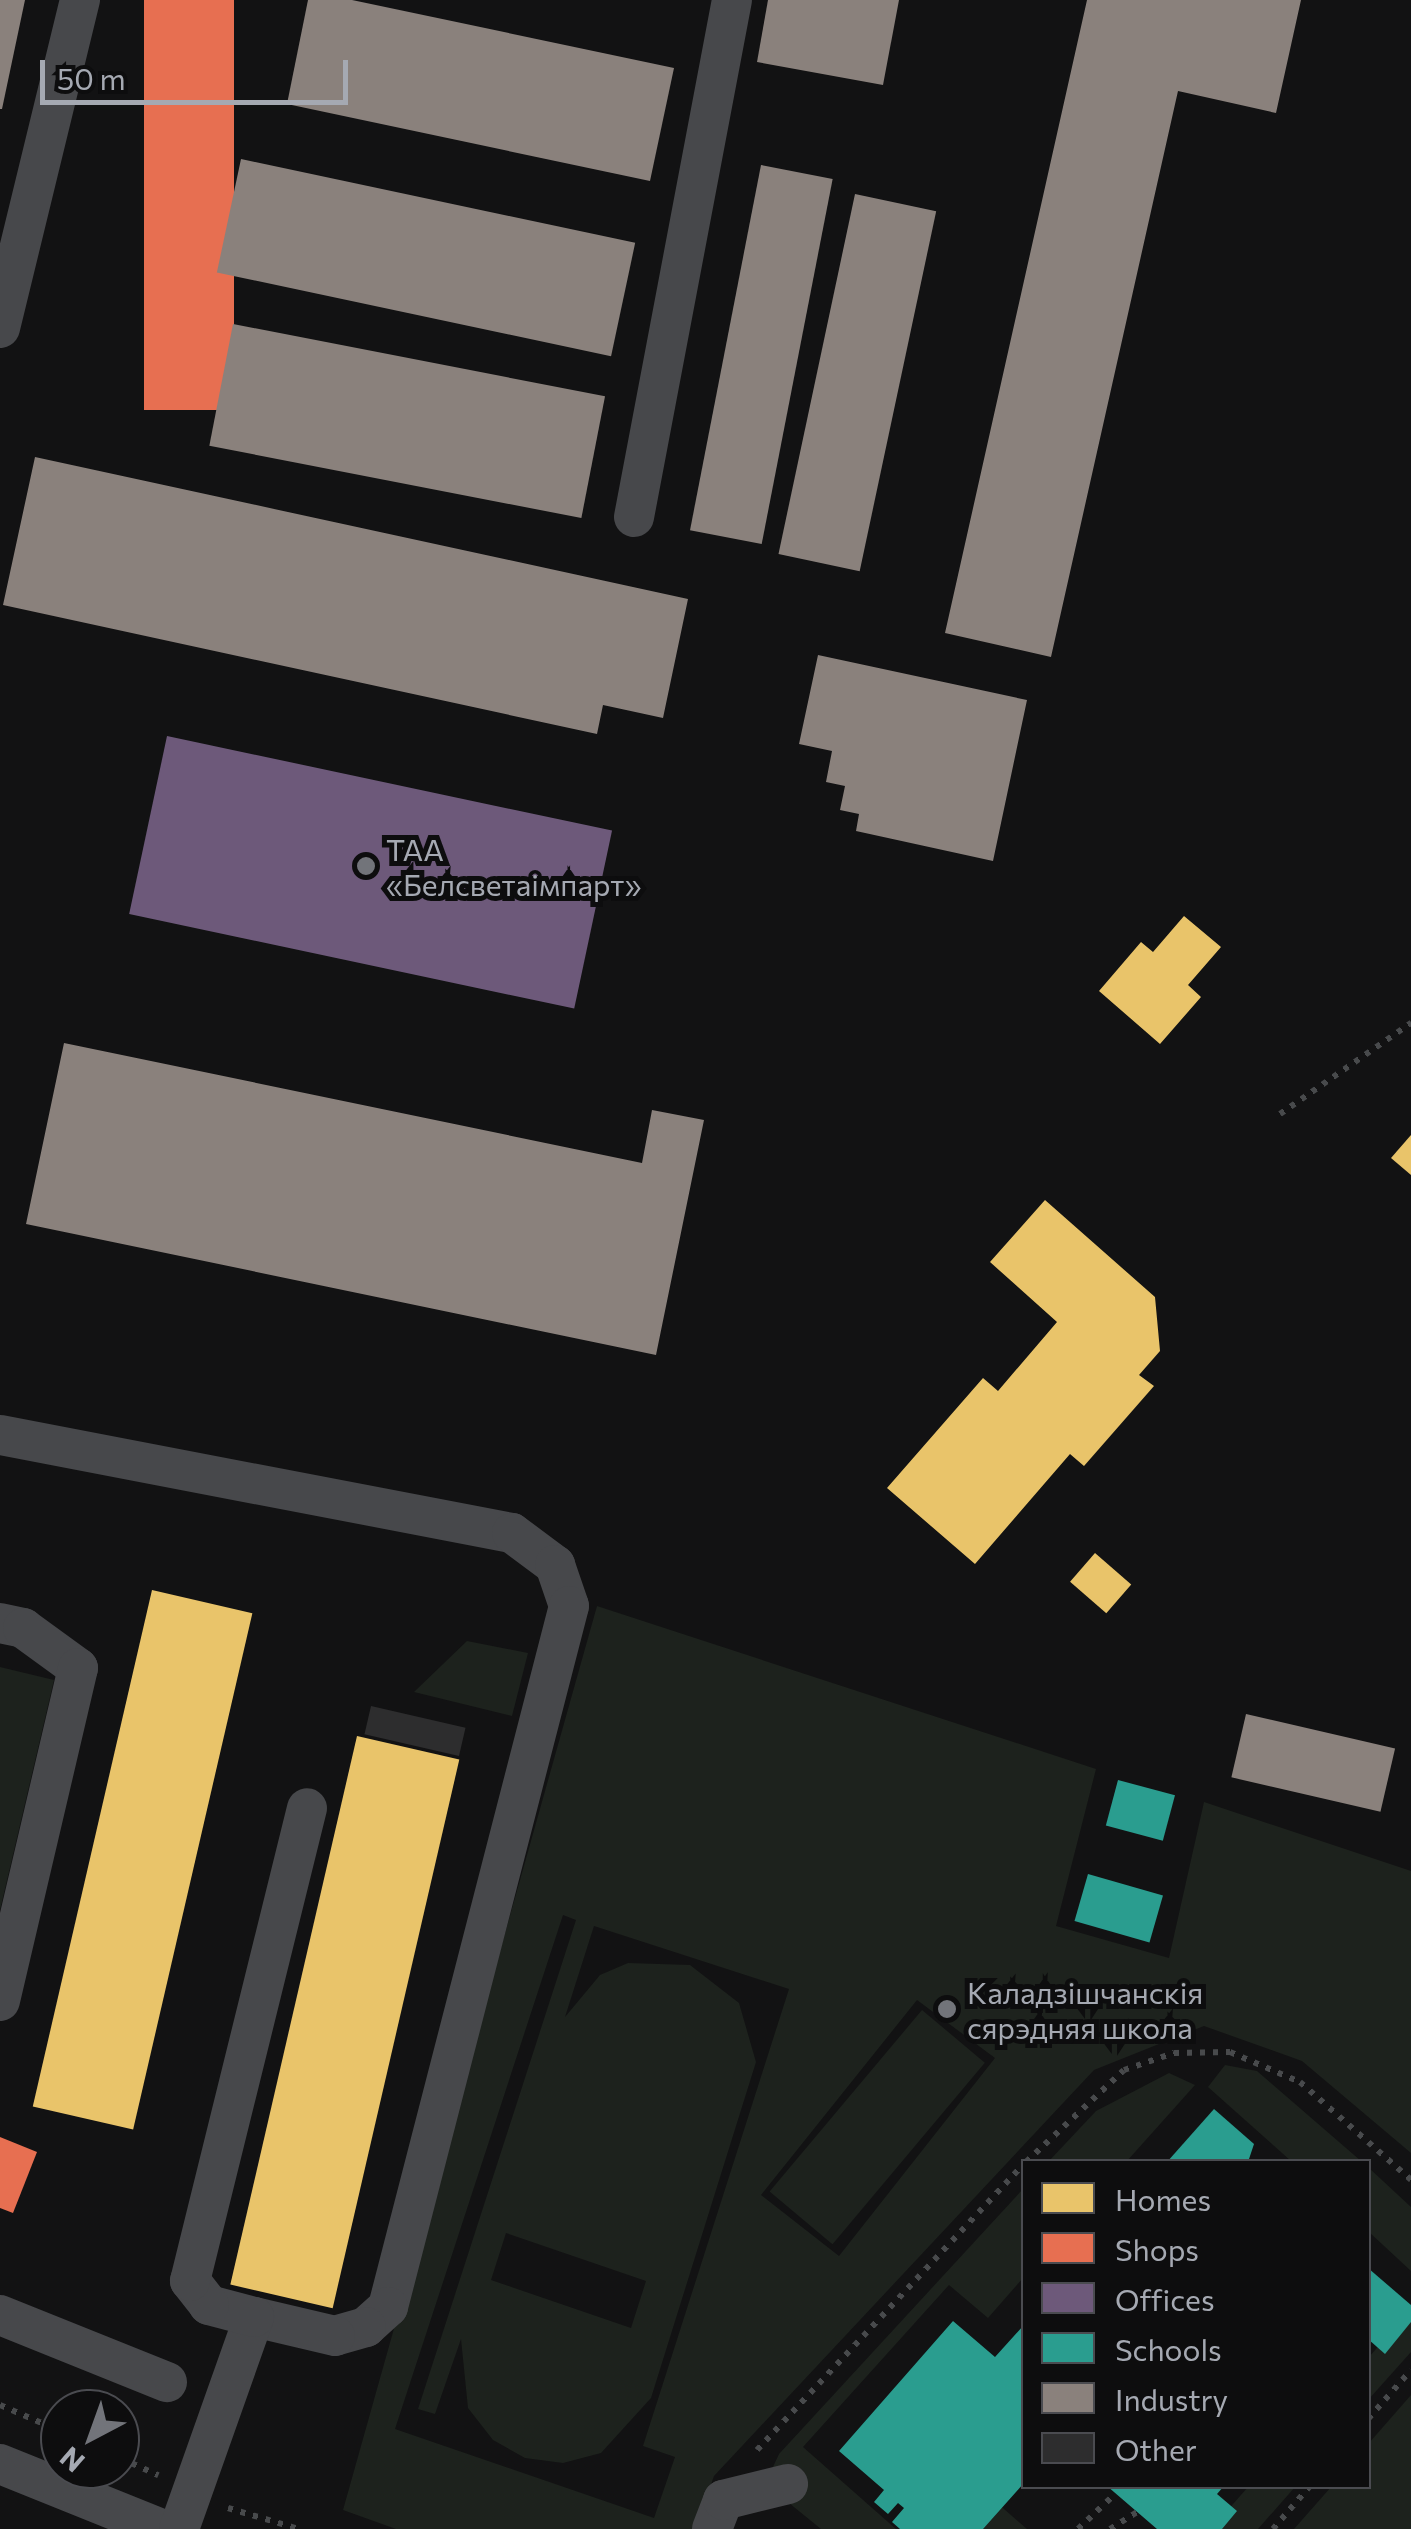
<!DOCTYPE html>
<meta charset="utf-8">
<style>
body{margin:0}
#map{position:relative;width:1411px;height:2529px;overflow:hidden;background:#121213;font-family:Commissioner,sans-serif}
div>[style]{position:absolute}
.green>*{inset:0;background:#1d221d;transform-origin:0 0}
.homes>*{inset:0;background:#e9c46a;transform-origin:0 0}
.shops>*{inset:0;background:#e76f51;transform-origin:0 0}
.offices>*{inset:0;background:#6d597a;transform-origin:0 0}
.schools>*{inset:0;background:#2a9d8f;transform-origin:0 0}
.industry>*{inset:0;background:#8a817c;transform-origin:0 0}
.building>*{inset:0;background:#2d2d2e;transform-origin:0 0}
.path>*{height:6px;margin-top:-3px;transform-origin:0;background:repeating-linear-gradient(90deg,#484a4c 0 5px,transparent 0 13px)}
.minor>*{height:40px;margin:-20px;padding:0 20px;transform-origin:20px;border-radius:20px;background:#47484b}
.dots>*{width:28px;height:28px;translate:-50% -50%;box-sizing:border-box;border:5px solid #0d0d0e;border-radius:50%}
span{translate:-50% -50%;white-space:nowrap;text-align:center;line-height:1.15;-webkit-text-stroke:10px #0d0d0e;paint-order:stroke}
.poi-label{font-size:30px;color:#a5a9b2}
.left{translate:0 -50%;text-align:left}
.legend{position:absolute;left:1021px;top:2159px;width:350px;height:330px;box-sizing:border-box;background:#0d0d0e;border:2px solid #4a4b50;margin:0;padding:12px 18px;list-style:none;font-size:30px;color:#a5a9b2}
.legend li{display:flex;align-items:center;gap:20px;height:50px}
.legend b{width:50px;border:2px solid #4a4b50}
.north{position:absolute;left:40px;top:2389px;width:100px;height:100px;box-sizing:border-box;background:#0d0d0e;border:2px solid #4a4b50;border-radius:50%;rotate:221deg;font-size:28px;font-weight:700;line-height:40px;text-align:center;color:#a5a9b2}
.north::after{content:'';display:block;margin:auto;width:35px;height:45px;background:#72747a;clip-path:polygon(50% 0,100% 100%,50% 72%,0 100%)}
.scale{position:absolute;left:40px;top:60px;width:308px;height:45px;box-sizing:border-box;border:5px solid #a5a9b2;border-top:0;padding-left:12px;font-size:30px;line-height:35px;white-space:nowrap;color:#a5a9b2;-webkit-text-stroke:8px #0d0d0e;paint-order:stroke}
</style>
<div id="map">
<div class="green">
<div style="clip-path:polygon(evenodd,597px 1606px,1096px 1769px,1056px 1926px,1169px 1958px,1204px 1802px,1411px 1871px,1411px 2153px,1302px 2061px,1204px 2026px,1094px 2070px,714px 2476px,695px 2529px,396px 2529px,343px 2510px,597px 1606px,563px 1915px,576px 1920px,418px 2409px,435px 2414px,461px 2339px,468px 2408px,493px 2440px,525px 2458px,563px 2463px,601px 2453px,651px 2398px,756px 2062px,739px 2003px,690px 1965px,628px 1963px,600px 1975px,565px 2017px,594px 1926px,789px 1989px,643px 2446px,675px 2457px,654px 2518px,395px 2429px,563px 1915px,597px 1606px,917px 2000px,995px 2058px,839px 2256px,761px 2195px,917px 2000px,597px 1606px,506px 2233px,646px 2281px,631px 2328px,491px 2280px,506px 2233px)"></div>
<div style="clip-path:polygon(467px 1641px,528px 1653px,512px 1716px,414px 1692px)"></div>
<div style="clip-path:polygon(0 1667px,54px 1680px,0 1910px)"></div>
<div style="left:922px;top:2010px;width:82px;height:237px;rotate:40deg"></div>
<div style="clip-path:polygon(1225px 2065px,1257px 2071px,1361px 2161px,1291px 2161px,1208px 2087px)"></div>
<div style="clip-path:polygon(1169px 2073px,1195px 2085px,1127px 2161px,1049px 2161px,1096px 2111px)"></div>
<div style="clip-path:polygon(1369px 2168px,1411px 2207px,1411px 2271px,1369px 2232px)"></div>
<div style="clip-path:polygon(1023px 2189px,1023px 2278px,988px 2318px,949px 2285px,803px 2447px,896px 2529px,821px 2529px,789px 2503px,771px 2471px,779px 2454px)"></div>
<div style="clip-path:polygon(1411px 2309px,1411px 2352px,1369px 2399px,1369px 2357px)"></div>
<div style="clip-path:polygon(1411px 2395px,1411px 2529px,1294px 2529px,1331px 2487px,1368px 2486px,1369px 2443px)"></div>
<div style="clip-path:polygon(1248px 2487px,1295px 2487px,1258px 2529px,1211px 2529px)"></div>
<div style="clip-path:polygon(996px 2502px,1027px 2529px,972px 2529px)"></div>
</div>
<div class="homes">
<div style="clip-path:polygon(1184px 916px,1221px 947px,1188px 985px,1201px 997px,1160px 1044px,1099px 991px,1141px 942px,1153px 952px)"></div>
<div style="clip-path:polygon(1411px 1135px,1411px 1175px,1391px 1158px)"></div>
<div style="clip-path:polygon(1045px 1200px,1155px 1297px,1160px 1351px,1139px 1375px,1154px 1386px,1084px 1466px,1070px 1454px,975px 1564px,887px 1488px,983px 1378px,998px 1391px,1057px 1322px,990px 1262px)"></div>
<div style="left:1095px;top:1553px;width:48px;height:38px;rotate:41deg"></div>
<div style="left:152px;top:1590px;width:103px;height:530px;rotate:13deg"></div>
<div style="left:357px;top:1736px;width:105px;height:563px;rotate:13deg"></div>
</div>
<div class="shops">
<div style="left:144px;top:0;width:90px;height:410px"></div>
<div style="clip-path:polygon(0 2137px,37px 2152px,13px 2213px,0 2208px)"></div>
</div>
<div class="offices">
<div style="left:167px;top:736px;width:455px;height:182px;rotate:12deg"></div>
</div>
<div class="schools">
<div style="left:1118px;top:1780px;width:59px;height:47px;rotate:15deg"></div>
<div style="left:1088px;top:1874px;width:78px;height:49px;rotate:16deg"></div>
<div style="clip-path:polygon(1214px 2109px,1254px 2144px,1248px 2162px,1167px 2162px)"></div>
<div style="clip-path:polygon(1368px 2268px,1411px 2305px,1411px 2322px,1385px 2354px,1368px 2339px)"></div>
<div style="clip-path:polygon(953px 2321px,995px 2357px,1024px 2325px,1024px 2483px,983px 2529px,900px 2529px,892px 2522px,904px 2508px,898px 2503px,888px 2514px,874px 2502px,884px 2490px,839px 2451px)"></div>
<div style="clip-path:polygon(1107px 2486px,1224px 2486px,1217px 2494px,1237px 2511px,1222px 2529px,1157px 2529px)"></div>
</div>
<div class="industry">
<div style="clip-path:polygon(0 0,25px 0,2px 109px,0 109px)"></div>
<div style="clip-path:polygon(308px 0,352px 0,674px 68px,650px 181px,287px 104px)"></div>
<div style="clip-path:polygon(768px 0,899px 0,883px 85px,757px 62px)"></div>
<div style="clip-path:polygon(1087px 0,1301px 0,1276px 113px,1178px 91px,1051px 657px,945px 633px)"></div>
<div style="left:241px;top:159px;width:403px;height:116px;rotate:12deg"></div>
<div style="left:761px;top:165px;width:73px;height:372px;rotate:11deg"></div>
<div style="left:855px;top:194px;width:83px;height:368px;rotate:12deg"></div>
<div style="left:233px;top:324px;width:379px;height:124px;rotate:11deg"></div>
<div style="clip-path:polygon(35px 457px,688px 599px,663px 718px,603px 705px,597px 734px,3px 605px)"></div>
<div style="clip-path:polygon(818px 655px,1027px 700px,993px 861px,856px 831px,859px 814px,840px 810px,845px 786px,826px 782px,832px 751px,799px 744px)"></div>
<div style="clip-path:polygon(64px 1043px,642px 1163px,652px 1110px,704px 1120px,656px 1355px,26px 1224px)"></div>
<div style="left:1246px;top:1714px;width:153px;height:65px;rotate:13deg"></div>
</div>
<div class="building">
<div style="left:371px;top:1706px;width:97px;height:29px;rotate:13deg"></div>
</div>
<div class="path">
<div style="left:1280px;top:1114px;width:160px;rotate:-34.8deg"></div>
<div style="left:1026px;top:2162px;width:134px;rotate:-43.2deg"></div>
<div style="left:1124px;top:2070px;width:53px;rotate:-18.8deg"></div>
<div style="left:1174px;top:2053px;width:56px;rotate:-1deg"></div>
<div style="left:1230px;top:2052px;width:76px;rotate:23.2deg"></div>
<div style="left:1300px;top:2082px;width:148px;rotate:41.4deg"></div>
<div style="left:0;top:2405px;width:65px;rotate:23.4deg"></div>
<div style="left:1368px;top:2419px;width:65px;rotate:-48.7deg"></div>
<div style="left:757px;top:2450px;width:391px;rotate:-47deg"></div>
<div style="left:120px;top:2458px;width:42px;rotate:24.1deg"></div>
<div style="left:228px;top:2508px;width:74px;rotate:16.5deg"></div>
<div style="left:1078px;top:2529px;width:51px;rotate:-43.4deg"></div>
<div style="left:1110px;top:2529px;width:32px;rotate:-32deg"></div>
<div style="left:1273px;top:2529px;width:57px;rotate:-49.3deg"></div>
</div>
<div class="minor">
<div style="left:0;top:328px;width:338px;rotate:-76.3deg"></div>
<div style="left:634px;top:517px;width:526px;rotate:-79.27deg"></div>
<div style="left:0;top:1435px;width:521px;rotate:10.84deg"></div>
<div style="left:512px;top:1533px;width:54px;rotate:36.7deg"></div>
<div style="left:555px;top:1565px;width:43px;rotate:71.1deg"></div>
<div style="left:569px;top:1606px;width:724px;rotate:104.48deg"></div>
<div style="left:388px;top:2307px;width:30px;rotate:138deg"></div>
<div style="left:366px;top:2327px;width:32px;rotate:164deg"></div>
<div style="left:335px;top:2336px;width:83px;rotate:-166.8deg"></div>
<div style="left:0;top:1623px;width:24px;rotate:12deg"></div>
<div style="left:23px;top:1628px;width:68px;rotate:36deg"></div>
<div style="left:78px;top:1668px;width:342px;rotate:103.2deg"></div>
<div style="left:0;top:2315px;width:180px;rotate:21.9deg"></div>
<div style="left:0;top:2464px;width:175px;rotate:21.9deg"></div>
<div style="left:179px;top:2529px;width:225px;rotate:-70.5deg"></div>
<div style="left:254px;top:2317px;width:47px;rotate:-165.1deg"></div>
<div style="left:209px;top:2305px;width:31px;rotate:-128deg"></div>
<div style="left:190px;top:2281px;width:487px;rotate:-76.1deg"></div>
<div style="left:712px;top:2529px;width:31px;rotate:-69deg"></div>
<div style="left:723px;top:2500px;width:67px;rotate:-13.8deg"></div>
</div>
<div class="dots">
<div style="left:366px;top:866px;background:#72747a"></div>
<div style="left:947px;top:2009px;background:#72747a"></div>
</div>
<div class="poi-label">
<span class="left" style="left:386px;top:866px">ТАА<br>«Белсветаімпарт»</span>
<span class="left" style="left:967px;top:2009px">Каладзішчанскія<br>сярэдняя школа</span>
</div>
<ul class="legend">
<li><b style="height:28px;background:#e9c46a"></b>Homes</li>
<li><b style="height:28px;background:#e76f51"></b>Shops</li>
<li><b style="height:28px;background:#6d597a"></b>Offices</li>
<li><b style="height:28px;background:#2a9d8f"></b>Schools</li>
<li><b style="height:28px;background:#8a817c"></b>Industry</li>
<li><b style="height:28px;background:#2d2d2e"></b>Other</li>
</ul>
<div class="north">N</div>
<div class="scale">50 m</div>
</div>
